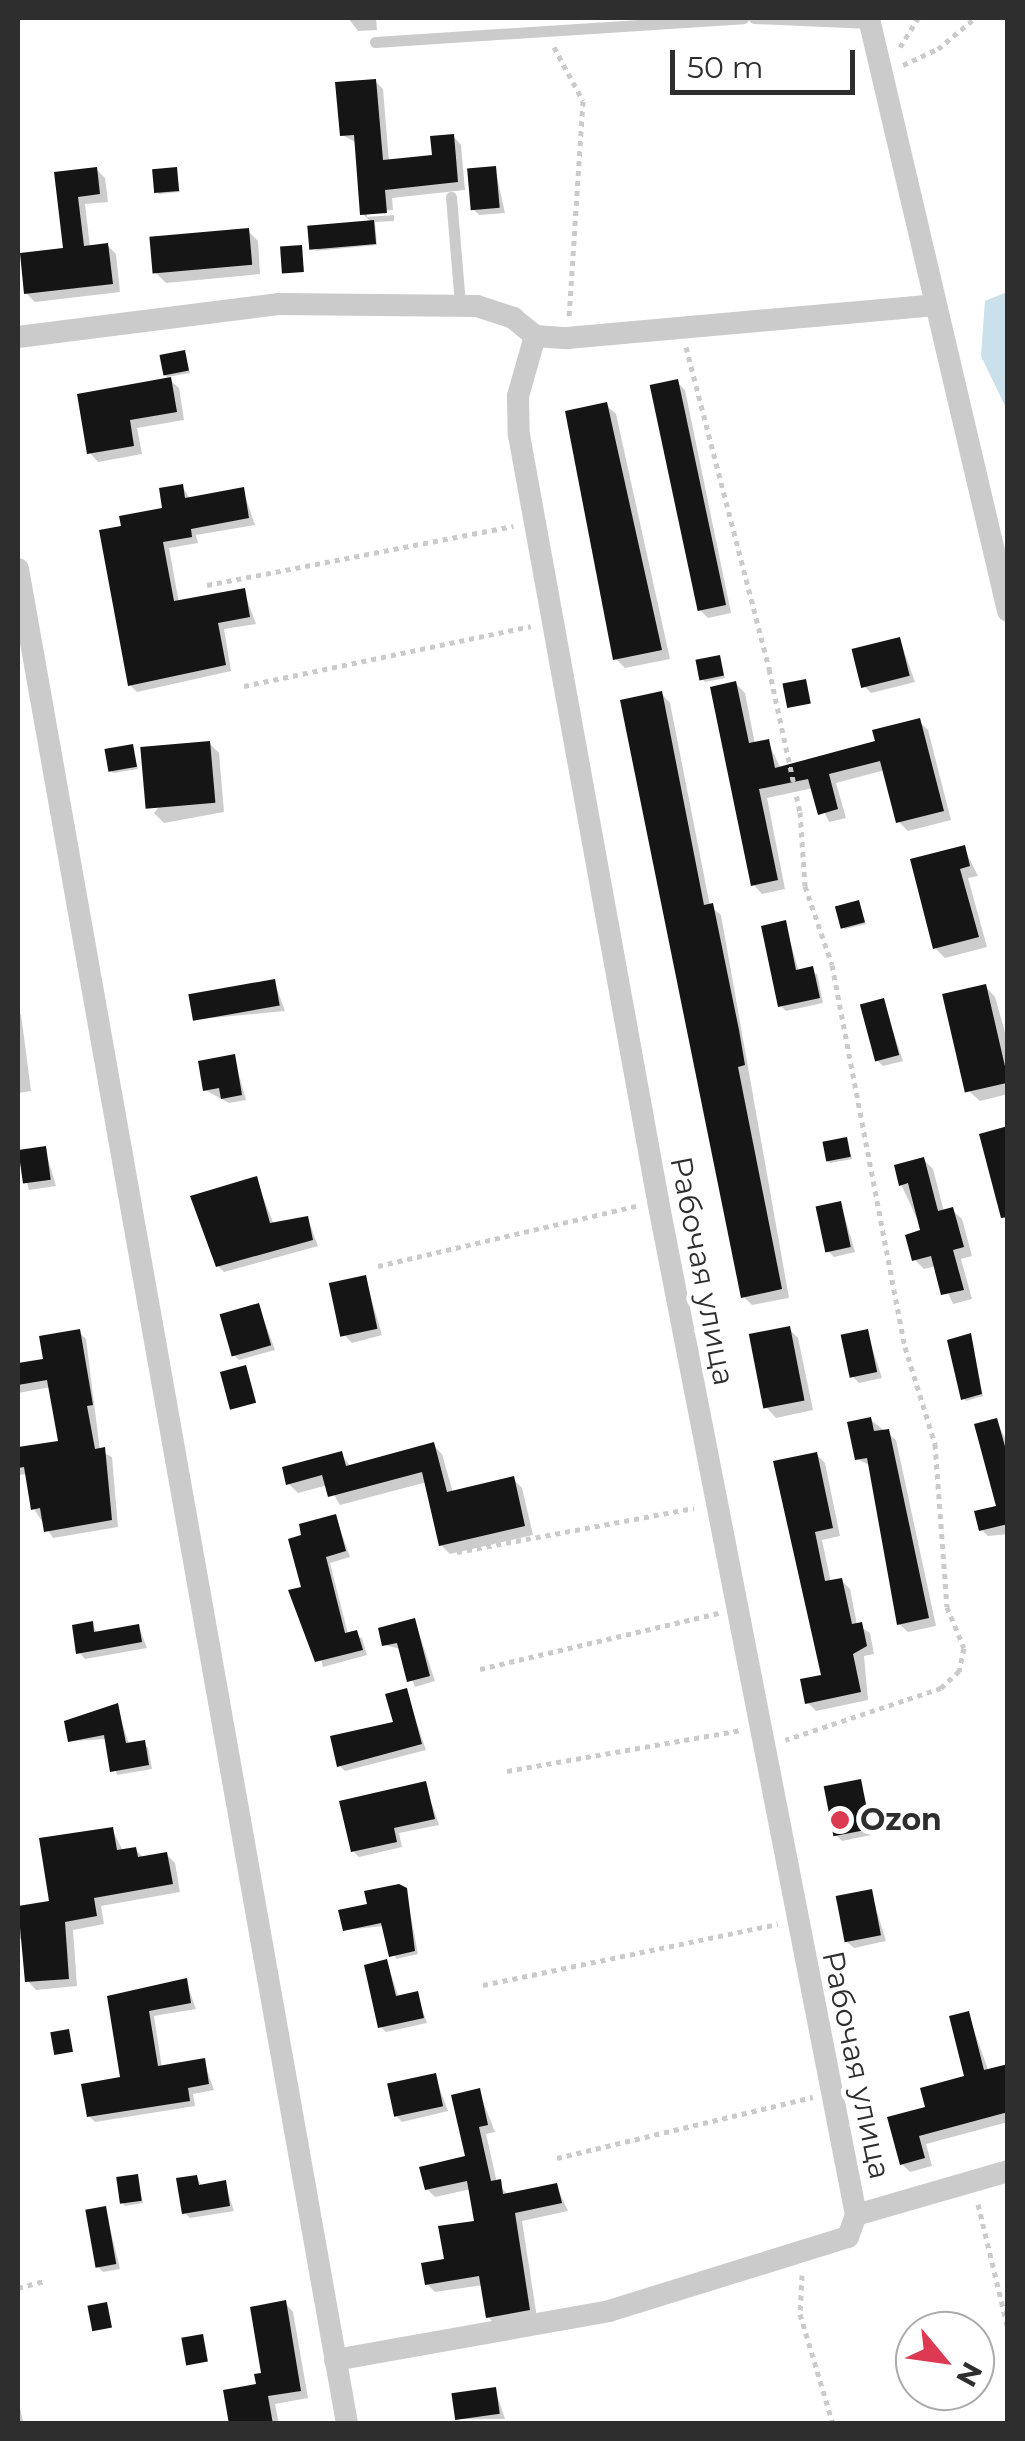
<!DOCTYPE html>
<meta charset="utf-8">
<style>
body{margin:0}
#map{position:relative;width:1025px;height:2441px;overflow:hidden;background:#fff;font-family:Montserrat,sans-serif}
div>[style]{position:absolute}
.water>*{inset:0;background:#cae0ea}
.shadow>*{inset:0;background:#0003}
.building>*{inset:0;background:#151515;transform-origin:0 0}
.path>*{height:5px;margin-top:-2.5px;transform-origin:0;background:repeating-linear-gradient(90deg,#cbcbcb 0 5px,transparent 0 10px)}
.lane>*{height:11px;margin:-5.5px;padding:0 5.5px;transform-origin:5.5px;border-radius:5.5px;background:#cbcbcb}
.street>*{height:22px;margin:-11px;padding:0 11px;transform-origin:11px;border-radius:11px;background:#cbcbcb}
.dots>*{width:28px;height:28px;translate:-50% -50%;box-sizing:border-box;border:5px solid #fff;border-radius:50%}
span{translate:-50% -50%;white-space:nowrap;text-align:center;line-height:1.15;-webkit-text-stroke:10px #fff;paint-order:stroke}
.street-label{font-size:30px;color:#2e2e2e}
.poi-label{font-size:30px;color:#2e2e2e;font-weight:700}
.left{translate:0 -50%;text-align:left}
.frame{position:absolute;inset:0;border:20px solid #2e2e2e;pointer-events:none}
.north{position:absolute;left:895px;top:2311px;width:100px;height:100px;box-sizing:border-box;background:#fff;border:2px solid #ababab;border-radius:50%;rotate:119deg;font-size:28px;font-weight:700;line-height:40px;text-align:center;color:#2e2e2e}
.north::after{content:'';display:block;margin:auto;width:35px;height:45px;background:#dc3a53;clip-path:polygon(50% 0,100% 100%,50% 72%,0 100%)}
.scale{position:absolute;left:670px;top:50px;width:185px;height:45px;box-sizing:border-box;border:5px solid #2e2e2e;border-top:0;padding-left:12px;font-size:30px;line-height:35px;white-space:nowrap;color:#2e2e2e;-webkit-text-stroke:8px #fff;paint-order:stroke}
</style>
<div id="map">
<div class="water">
<div style="clip-path:polygon(1007px 292px,1007px 410px,981px 356px,985px 301px)"></div>
</div>
<div class="shadow">
<div style="clip-path:polygon(348px 18px,376px 18px,377px 30px,358px 31px)"></div>
<div style="clip-path:polygon(375px 81px,383px 89px,389px 162px,435px 157px,453px 136px,461px 145px,465px 190px,392px 198px,393px 210px,367px 212px,367px 217px,394px 215px,394px 221px,375px 222px,377px 245px,314px 251px,372px 223px,363px 214px,357px 143px,342px 135px)"></div>
<div style="clip-path:polygon(495px 168px,505px 213px,479px 215px,473px 209px)"></div>
<div style="clip-path:polygon(96px 169px,105px 178px,108px 202px,85px 204px,90px 247px,107px 245px,116px 254px,120px 292px,35px 302px,26px 293px,66px 250px,57px 174px)"></div>
<div style="clip-path:polygon(176px 169px,180px 192px,159px 194px,157px 192px)"></div>
<div style="clip-path:polygon(248px 231px,258px 241px,260px 274px,166px 283px,156px 273px)"></div>
<div style="clip-path:polygon(184px 352px,190px 373px,167px 377px,179px 388px,184px 420px,137px 428px,142px 454px,98px 462px,90px 453px,170px 380px,165px 375px)"></div>
<div style="clip-path:polygon(677px 382px,685px 390px,731px 613px,708px 618px,699px 609px)"></div>
<div style="clip-path:polygon(606px 405px,616px 414px,670px 659px,625px 668px,616px 659px)"></div>
<div style="clip-path:polygon(182px 486px,190px 499px,243px 490px,255px 525px,196px 535px,198px 543px,169px 548px,179px 603px,244px 591px,256px 624px,224px 629px,231px 671px,137px 692px,130px 685px,123px 528px,165px 510px)"></div>
<div style="clip-path:polygon(900px 640px,915px 682px,871px 693px,865px 687px)"></div>
<div style="clip-path:polygon(719px 657px,725px 678px,705px 682px,703px 680px)"></div>
<div style="clip-path:polygon(736px 684px,745px 693px,755px 744px,768px 742px,781px 769px,878px 743px,919px 721px,928px 730px,951px 820px,908px 831px,899px 822px,885px 770px,836px 783px,846px 818px,829px 822px,813px 788px,767px 798px,785px 889px,762px 894px,753px 884px)"></div>
<div style="clip-path:polygon(662px 694px,670px 703px,710px 906px,721px 915px,789px 1298px,752px 1305px,743px 1296px)"></div>
<div style="clip-path:polygon(209px 743px,219px 753px,224px 812px,164px 823px,154px 813px)"></div>
<div style="clip-path:polygon(132px 747px,138px 769px,113px 773px,111px 771px)"></div>
<div style="clip-path:polygon(964px 848px,978px 876px,968px 878px,987px 947px,945px 958px,935px 948px)"></div>
<div style="clip-path:polygon(859px 903px,866px 924px,845px 929px,843px 927px)"></div>
<div style="clip-path:polygon(785px 923px,799px 972px,817px 974px,823px 1003px,786px 1011px,780px 1005px)"></div>
<div style="clip-path:polygon(274px 981px,285px 1011px,201px 1019px,195px 1013px)"></div>
<div style="clip-path:polygon(986px 987px,995px 997px,1008px 1043px,1008px 1094px,980px 1101px,970px 1092px)"></div>
<div style="clip-path:polygon(883px 1001px,903px 1061px,883px 1066px,877px 1060px)"></div>
<div style="clip-path:polygon(21px 1014px,31px 1091px,18px 1093px,18px 1015px)"></div>
<div style="clip-path:polygon(234px 1057px,246px 1100px,229px 1103px,205px 1090px)"></div>
<div style="clip-path:polygon(846px 1140px,852px 1159px,830px 1163px,828px 1161px)"></div>
<div style="clip-path:polygon(45px 1149px,56px 1186px,29px 1190px,18px 1154px)"></div>
<div style="clip-path:polygon(923px 1159px,933px 1169px,944px 1212px,952px 1210px,962px 1219px,972px 1256px,961px 1259px,972px 1299px,953px 1304px,936px 1266px,924px 1269px,914px 1259px,923px 1232px,901px 1184px)"></div>
<div style="clip-path:polygon(256px 1179px,274px 1225px,308px 1219px,318px 1246px,224px 1272px,218px 1266px)"></div>
<div style="clip-path:polygon(841px 1204px,855px 1252px,834px 1257px,828px 1251px)"></div>
<div style="clip-path:polygon(365px 1277px,382px 1335px,352px 1343px,346px 1337px)"></div>
<div style="clip-path:polygon(259px 1306px,275px 1350px,239px 1360px,233px 1354px)"></div>
<div style="clip-path:polygon(789px 1329px,798px 1338px,813px 1410px,776px 1418px,767px 1408px)"></div>
<div style="clip-path:polygon(79px 1332px,86px 1339px,100px 1451px,112px 1457px,118px 1527px,53px 1538px,34px 1509px,28px 1474px,18px 1475px,18px 1450px,60px 1443px,51px 1387px,18px 1393px,18px 1366px,46px 1361px)"></div>
<div style="clip-path:polygon(867px 1332px,882px 1378px,859px 1383px,853px 1377px)"></div>
<div style="clip-path:polygon(971px 1336px,983px 1396px,966px 1401px,963px 1398px)"></div>
<div style="clip-path:polygon(871px 1420px,896px 1440px,936px 1626px,908px 1632px,899px 1624px,871px 1466px,857px 1459px)"></div>
<div style="clip-path:polygon(997px 1421px,1008px 1445px,1008px 1473px)"></div>
<div style="clip-path:polygon(433px 1445px,442px 1454px,453px 1493px,513px 1479px,522px 1488px,533px 1535px,450px 1554px,441px 1545px,427px 1482px,340px 1505px,328px 1485px,298px 1493px,289px 1484px,341px 1454px,351px 1467px)"></div>
<div style="clip-path:polygon(816px 1454px,825px 1463px,840px 1536px,822px 1540px,831px 1583px,842px 1581px,850px 1589px,857px 1625px,870px 1633px,874px 1654px,864px 1656px,868px 1700px,816px 1711px,807px 1702px,824px 1677px,776px 1463px)"></div>
<div style="clip-path:polygon(1008px 1505px,1008px 1534px,988px 1536px,982px 1530px)"></div>
<div style="clip-path:polygon(336px 1517px,350px 1557px,330px 1563px,348px 1634px,362px 1638px,367px 1655px,323px 1667px,304px 1589px)"></div>
<div style="clip-path:polygon(415px 1621px,435px 1681px,415px 1687px,401px 1649px,384px 1645px)"></div>
<div style="clip-path:polygon(92px 1624px,98px 1634px,139px 1627px,147px 1648px,85px 1659px,79px 1652px)"></div>
<div style="clip-path:polygon(406px 1691px,426px 1750px,345px 1771px,339px 1765px,396px 1724px)"></div>
<div style="clip-path:polygon(117px 1706px,129px 1745px,148px 1747px,152px 1769px,117px 1775px,107px 1739px,70px 1741px)"></div>
<div style="clip-path:polygon(860px 1782px,876px 1834px,842px 1841px,836px 1835px)"></div>
<div style="clip-path:polygon(425px 1784px,439px 1825px,399px 1833px,402px 1847px,359px 1857px,353px 1851px)"></div>
<div style="clip-path:polygon(112px 1829px,123px 1851px,135px 1849px,144px 1858px,167px 1855px,175px 1863px,180px 1892px,101px 1906px,104px 1924px,73px 1930px,77px 1986px,36px 1990px,28px 1981px,24px 1938px,18px 1940px,18px 1909px,52px 1903px)"></div>
<div style="clip-path:polygon(406px 1890px,418px 1954px,396px 1959px,384px 1926px,345px 1930px,370px 1905px)"></div>
<div style="clip-path:polygon(871px 1892px,886px 1941px,854px 1948px,847px 1942px)"></div>
<div style="clip-path:polygon(387px 1962px,399px 1998px,417px 1994px,427px 2023px,386px 2032px,381px 2027px)"></div>
<div style="clip-path:polygon(186px 1981px,196px 2009px,154px 2016px,162px 2068px,204px 2061px,214px 2090px,193px 2094px,195px 2106px,95px 2122px,89px 2116px,123px 2079px,110px 1998px)"></div>
<div style="clip-path:polygon(968px 2014px,989px 2072px,1008px 2068px,1008px 2122px,926px 2144px,932px 2166px,910px 2172px,902px 2164px,928px 2109px,967px 2078px)"></div>
<div style="clip-path:polygon(435px 2076px,448px 2111px,402px 2122px,396px 2116px)"></div>
<div style="clip-path:polygon(479px 2091px,495px 2132px,486px 2134px,497px 2183px,509px 2196px,556px 2185px,568px 2211px,522px 2221px,537px 2318px,496px 2325px,488px 2317px,483px 2285px,435px 2292px,427px 2284px,476px 2223px,471px 2189px,435px 2197px,427px 2189px,468px 2158px)"></div>
<div style="clip-path:polygon(137px 2177px,143px 2203px,125px 2206px,123px 2204px)"></div>
<div style="clip-path:polygon(196px 2177px,203px 2187px,225px 2183px,234px 2211px,190px 2218px,184px 2212px)"></div>
<div style="clip-path:polygon(105px 2208px,120px 2269px,103px 2272px,97px 2266px)"></div>
<div style="clip-path:polygon(285px 2303px,293px 2312px,308px 2398px,275px 2404px,279px 2424px,231px 2424px,264px 2375px)"></div>
<div style="clip-path:polygon(495px 2389px,505px 2419px,457px 2419px)"></div>
<div style="clip-path:polygon(18px 2401px,24px 2424px,18px 2424px)"></div>
</div>
<div class="building">
<div style="clip-path:polygon(376px 79px,383px 160px,432px 155px,430px 136px,454px 134px,458px 182px,385px 190px,387px 213px,360px 215px,354px 135px,340px 136px,335px 82px)"></div>
<div style="left:496px;top:166px;width:42px;height:29px;rotate:85deg"></div>
<div style="clip-path:polygon(97px 167px,100px 194px,78px 197px,84px 246px,108px 243px,113px 284px,24px 294px,20px 253px,63px 248px,54px 172px)"></div>
<div style="left:177px;top:167px;width:24px;height:25px;rotate:85deg"></div>
<div style="left:374px;top:220px;width:24px;height:67px;rotate:85deg"></div>
<div style="left:249px;top:228px;width:37px;height:100px;rotate:85deg"></div>
<div style="left:302px;top:245px;width:27px;height:22px;rotate:86deg"></div>
<div style="left:185px;top:350px;width:21px;height:26px;rotate:79deg"></div>
<div style="clip-path:polygon(171px 377px,177px 412px,130px 420px,134px 446px,87px 454px,77px 394px)"></div>
<div style="left:678px;top:379px;width:231px;height:29px;rotate:78deg"></div>
<div style="clip-path:polygon(607px 402px,662px 650px,613px 660px,565px 411px)"></div>
<div style="clip-path:polygon(183px 484px,185px 498px,244px 487px,249px 518px,191px 529px,192px 537px,163px 542px,174px 601px,245px 588px,250px 617px,218px 623px,226px 665px,128px 686px,99px 530px,121px 526px,119px 516px,162px 508px,159px 488px)"></div>
<div style="left:900px;top:637px;width:40px;height:50px;rotate:76deg"></div>
<div style="left:720px;top:655px;width:21px;height:25px;rotate:79deg"></div>
<div style="left:806px;top:679px;width:25px;height:24px;rotate:79deg"></div>
<div style="clip-path:polygon(736px 681px,749px 743px,769px 739px,775px 768px,875px 741px,872px 730px,920px 718px,944px 811px,896px 823px,880px 761px,829px 774px,838px 809px,818px 815px,808px 779px,759px 789px,778px 880px,751px 886px,710px 687px)"></div>
<div style="clip-path:polygon(662px 691px,704px 905px,713px 903px,739px 1030px,745px 1065px,738px 1067px,782px 1289px,741px 1298px,620px 700px)"></div>
<div style="left:210px;top:741px;width:62px;height:70px;rotate:85deg"></div>
<div style="left:133px;top:744px;width:23px;height:29px;rotate:80deg"></div>
<div style="clip-path:polygon(965px 845px,970px 866px,960px 869px,979px 937px,933px 949px,910px 859px)"></div>
<div style="left:859px;top:900px;width:23px;height:25px;rotate:75deg"></div>
<div style="clip-path:polygon(786px 920px,796px 970px,813px 966px,820px 998px,778px 1007px,761px 926px)"></div>
<div style="left:275px;top:979px;width:27px;height:88px;rotate:80deg"></div>
<div style="left:986px;top:984px;width:101px;height:45px;rotate:77deg"></div>
<div style="left:884px;top:998px;width:59px;height:25px;rotate:75deg"></div>
<div style="clip-path:polygon(235px 1054px,242px 1095px,221px 1099px,219px 1088px,203px 1091px,198px 1061px)"></div>
<div style="clip-path:polygon(1008px 1126px,1008px 1217px,1001px 1218px,979px 1134px)"></div>
<div style="left:847px;top:1137px;width:20px;height:25px;rotate:79deg"></div>
<div style="left:46px;top:1146px;width:34px;height:28px;rotate:82deg"></div>
<div style="clip-path:polygon(924px 1157px,938px 1211px,953px 1207px,964px 1247px,953px 1250px,964px 1290px,941px 1295px,931px 1256px,912px 1261px,905px 1235px,920px 1230px,908px 1183px,899px 1186px,894px 1165px)"></div>
<div style="clip-path:polygon(257px 1176px,270px 1223px,308px 1216px,313px 1240px,216px 1267px,190px 1196px)"></div>
<div style="left:841px;top:1201px;width:47px;height:26px;rotate:78deg"></div>
<div style="left:366px;top:1275px;width:55px;height:38px;rotate:78deg"></div>
<div style="left:259px;top:1303px;width:44px;height:41px;rotate:74deg"></div>
<div style="left:790px;top:1326px;width:76px;height:42px;rotate:79deg"></div>
<div style="clip-path:polygon(80px 1329px,93px 1405px,87px 1406px,95px 1449px,105px 1447px,112px 1520px,44px 1532px,40px 1508px,31px 1510px,24px 1467px,18px 1468px,18px 1447px,58px 1441px,47px 1380px,18px 1385px,18px 1363px,43px 1359px,39px 1336px)"></div>
<div style="left:868px;top:1329px;width:44px;height:28px;rotate:78deg"></div>
<div style="clip-path:polygon(971px 1333px,982px 1394px,961px 1400px,947px 1340px)"></div>
<div style="left:246px;top:1365px;width:39px;height:27px;rotate:75deg"></div>
<div style="clip-path:polygon(871px 1417px,874px 1431px,889px 1429px,929px 1618px,897px 1625px,867px 1458px,855px 1460px,847px 1422px)"></div>
<div style="clip-path:polygon(997px 1418px,1008px 1457px,1008px 1524px,979px 1531px,974px 1511px,996px 1506px,974px 1424px)"></div>
<div style="clip-path:polygon(434px 1442px,447px 1492px,514px 1476px,525px 1526px,439px 1546px,422px 1472px,328px 1497px,322px 1475px,286px 1485px,282px 1467px,342px 1451px,346px 1466px)"></div>
<div style="clip-path:polygon(817px 1452px,833px 1528px,815px 1532px,825px 1581px,842px 1578px,852px 1624px,862px 1622px,867px 1646px,853px 1654px,861px 1692px,805px 1704px,800px 1679px,821px 1675px,773px 1461px)"></div>
<div style="clip-path:polygon(336px 1514px,346px 1551px,326px 1557px,345px 1633px,357px 1630px,363px 1650px,315px 1662px,288px 1590px,301px 1587px,288px 1539px,301px 1535px,299px 1524px)"></div>
<div style="clip-path:polygon(415px 1618px,430px 1676px,407px 1682px,397px 1643px,382px 1646px,378px 1628px)"></div>
<div style="clip-path:polygon(93px 1621px,94px 1632px,139px 1624px,142px 1642px,76px 1654px,72px 1625px)"></div>
<div style="clip-path:polygon(407px 1688px,422px 1744px,337px 1767px,330px 1736px,393px 1722px,385px 1694px)"></div>
<div style="clip-path:polygon(118px 1703px,126px 1743px,145px 1740px,149px 1765px,110px 1772px,104px 1735px,68px 1742px,64px 1721px)"></div>
<div style="left:861px;top:1779px;width:51px;height:38px;rotate:79deg"></div>
<div style="clip-path:polygon(426px 1781px,435px 1819px,394px 1828px,397px 1842px,351px 1852px,339px 1801px)"></div>
<div style="clip-path:polygon(113px 1827px,117px 1850px,136px 1847px,138px 1857px,167px 1852px,173px 1884px,94px 1898px,97px 1916px,65px 1922px,69px 1979px,25px 1982px,18px 1906px,49px 1901px,39px 1838px)"></div>
<div style="clip-path:polygon(399px 1884px,407px 1888px,415px 1951px,389px 1957px,381px 1923px,343px 1931px,338px 1910px,367px 1904px,364px 1891px)"></div>
<div style="left:872px;top:1889px;width:47px;height:37px;rotate:79deg"></div>
<div style="clip-path:polygon(387px 1959px,396px 1996px,418px 1991px,424px 2018px,378px 2028px,364px 1965px)"></div>
<div style="clip-path:polygon(187px 1978px,191px 2003px,149px 2011px,158px 2066px,205px 2058px,209px 2084px,188px 2088px,190px 2101px,87px 2117px,81px 2084px,120px 2077px,107px 1996px)"></div>
<div style="clip-path:polygon(969px 2011px,984px 2070px,1008px 2064px,1008px 2112px,919px 2136px,925px 2158px,900px 2165px,887px 2117px,925px 2107px,920px 2088px,964px 2076px,949px 2016px)"></div>
<div style="left:69px;top:2029px;width:23px;height:19px;rotate:80deg"></div>
<div style="left:436px;top:2073px;width:34px;height:50px;rotate:78deg"></div>
<div style="clip-path:polygon(480px 2088px,488px 2125px,479px 2127px,491px 2181px,501px 2179px,503px 2194px,557px 2183px,562px 2203px,515px 2213px,530px 2310px,486px 2318px,479px 2276px,425px 2285px,421px 2263px,444px 2259px,438px 2226px,474px 2221px,467px 2181px,425px 2190px,419px 2167px,465px 2156px,451px 2095px)"></div>
<div style="left:138px;top:2174px;width:27px;height:22px;rotate:82deg"></div>
<div style="clip-path:polygon(197px 2175px,199px 2185px,226px 2180px,230px 2206px,182px 2214px,176px 2178px)"></div>
<div style="left:106px;top:2206px;width:59px;height:21px;rotate:80deg"></div>
<div style="clip-path:polygon(286px 2300px,301px 2391px,268px 2396px,273px 2424px,229px 2424px,223px 2390px,256px 2384px,254px 2374px,261px 2373px,250px 2307px)"></div>
<div style="left:107px;top:2302px;width:26px;height:20px;rotate:79deg"></div>
<div style="left:203px;top:2334px;width:28px;height:22px;rotate:80deg"></div>
<div style="left:496px;top:2387px;width:27px;height:45px;rotate:82deg"></div>
</div>
<div class="path">
<div style="left:554px;top:47px;width:61px;rotate:61.8deg"></div>
<div style="left:583px;top:101px;width:217px;rotate:93.7deg"></div>
<div style="left:900px;top:47px;width:34px;rotate:-58deg"></div>
<div style="left:903px;top:65px;width:38px;rotate:-25deg"></div>
<div style="left:938px;top:49px;width:48px;rotate:-40deg"></div>
<div style="left:686px;top:347px;width:333px;rotate:75.5deg"></div>
<div style="left:769px;top:669px;width:146px;rotate:77.8deg"></div>
<div style="left:800px;top:812px;width:74px;rotate:86.1deg"></div>
<div style="left:805px;top:886px;width:83px;rotate:71.1deg"></div>
<div style="left:832px;top:965px;width:389px;rotate:79.2deg"></div>
<div style="left:905px;top:1347px;width:102px;rotate:72.8deg"></div>
<div style="left:935px;top:1444px;width:163px;rotate:85.8deg"></div>
<div style="left:947px;top:1607px;width:44px;rotate:67.5deg"></div>
<div style="left:964px;top:1648px;width:24px;rotate:102deg"></div>
<div style="left:959px;top:1671px;width:25px;rotate:137deg"></div>
<div style="left:941px;top:1688px;width:164px;rotate:161.6deg"></div>
<div style="left:207px;top:585px;width:312px;rotate:-10.9deg"></div>
<div style="left:244px;top:686px;width:293px;rotate:-11.8deg"></div>
<div style="left:378px;top:1266px;width:265px;rotate:-13.1deg"></div>
<div style="left:457px;top:1552px;width:241px;rotate:-10.5deg"></div>
<div style="left:480px;top:1669px;width:245px;rotate:-13.2deg"></div>
<div style="left:507px;top:1771px;width:238px;rotate:-9.9deg"></div>
<div style="left:483px;top:1985px;width:301px;rotate:-11.7deg"></div>
<div style="left:557px;top:2158px;width:263px;rotate:-13.4deg"></div>
<div style="left:978px;top:2204px;width:129px;rotate:76.5deg"></div>
<div style="left:802px;top:2275px;width:39px;rotate:93deg"></div>
<div style="left:800px;top:2314px;width:115px;rotate:73.3deg"></div>
<div style="left:18px;top:2288px;width:27px;rotate:-15deg"></div>
</div>
<div class="lane">
<div style="left:754px;top:18px;width:116px;rotate:2.5deg"></div>
<div style="left:375px;top:42px;width:369px;rotate:-3.7deg"></div>
<div style="left:451px;top:197px;width:107px;rotate:85.2deg"></div>
</div>
<div class="street">
<div style="left:870px;top:23px;width:604px;rotate:76.79deg"></div>
<div style="left:535px;top:336px;width:62px;rotate:105.8deg"></div>
<div style="left:518px;top:396px;width:39px;rotate:89deg"></div>
<div style="left:519px;top:435px;width:779px;rotate:79.71deg"></div>
<div style="left:658px;top:1201px;width:1033px;rotate:78.95deg"></div>
<div style="left:18px;top:337px;width:262px;rotate:-7.2deg"></div>
<div style="left:278px;top:304px;width:199px;rotate:0.6deg"></div>
<div style="left:477px;top:306px;width:38px;rotate:18deg"></div>
<div style="left:513px;top:318px;width:28px;rotate:39deg"></div>
<div style="left:535px;top:336px;width:32px;rotate:4deg"></div>
<div style="left:567px;top:338px;width:370px;rotate:-5.1deg"></div>
<div style="left:18px;top:569px;width:1884px;rotate:79.94deg"></div>
<div style="left:335px;top:2360px;width:278px;rotate:-10.1deg"></div>
<div style="left:609px;top:2311px;width:250px;rotate:-17.2deg"></div>
<div style="left:848px;top:2237px;width:23px;rotate:-70deg"></div>
<div style="left:856px;top:2215px;width:158px;rotate:-16.1deg"></div>
</div>
<div class="dots">
<div style="left:840px;top:1820px;background:#dc3a53"></div>
</div>
<div class="street-label">
<span style="left:702px;top:1271px;rotate:79deg">Рабочая улица</span>
<span style="left:856px;top:2065px;rotate:78deg">Рабочая улица</span>
</div>
<div class="poi-label">
<span class="left" style="left:860px;top:1820px">Ozon</span>
</div>
<div class="frame"></div>
<div class="north">N</div>
<div class="scale">50 m</div>
</div>
